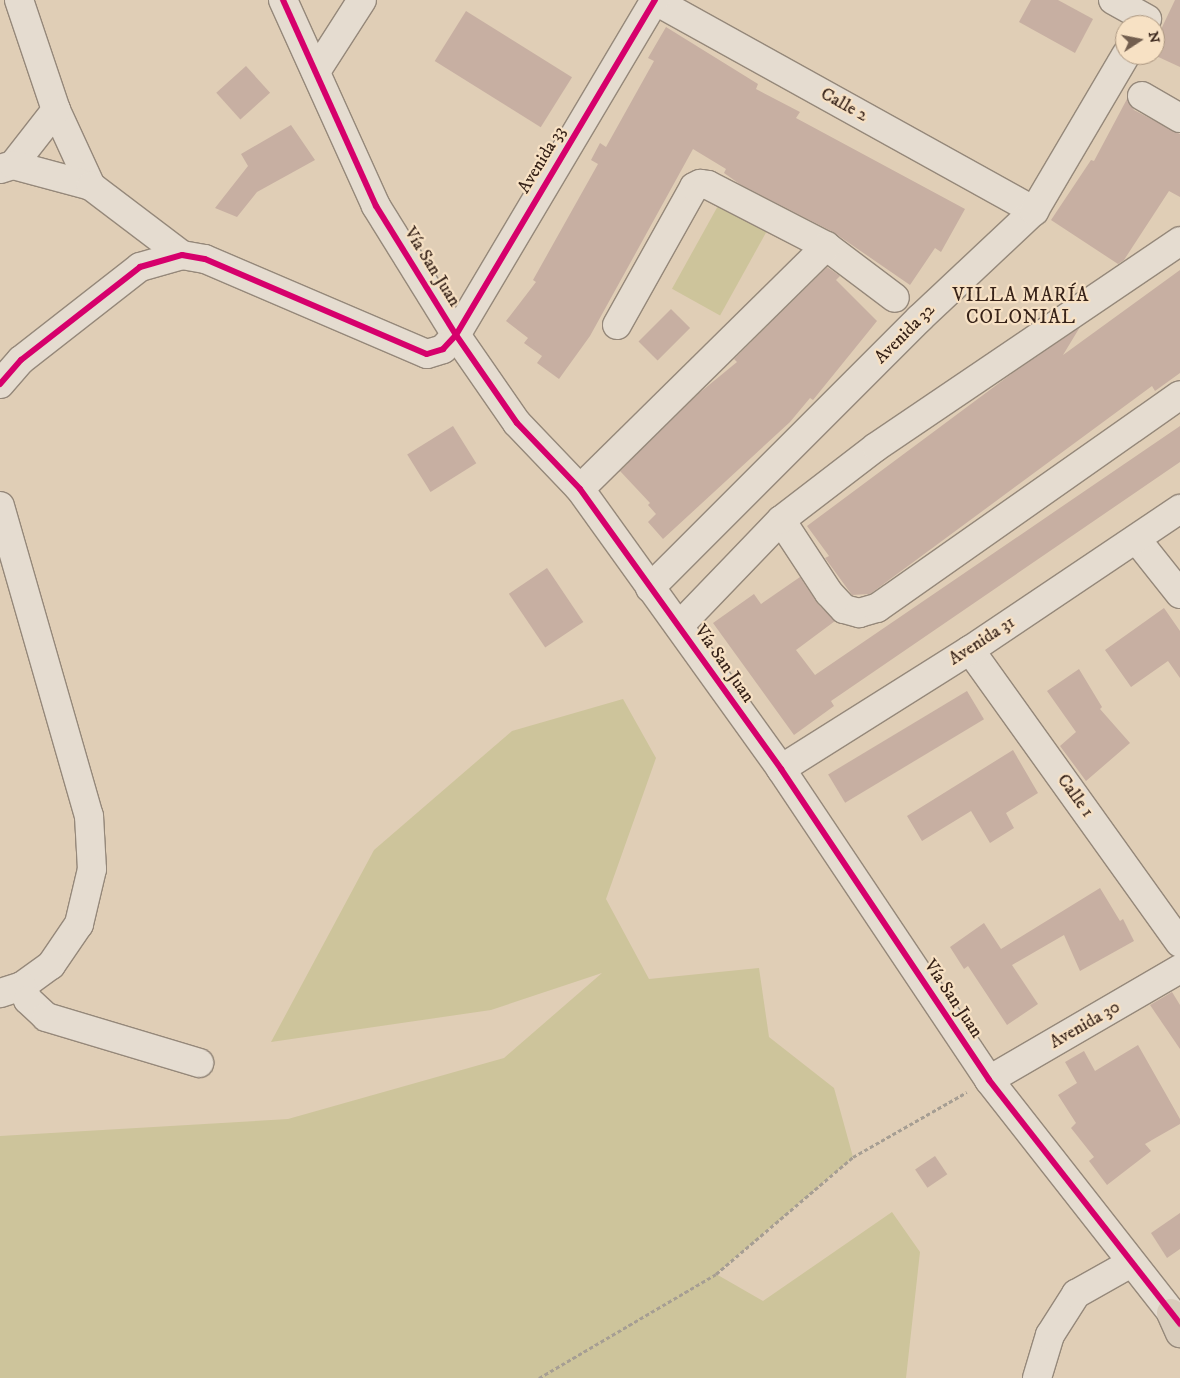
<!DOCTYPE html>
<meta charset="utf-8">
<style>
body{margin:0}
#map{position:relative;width:1180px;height:1378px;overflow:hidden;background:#e0ceb6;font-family:"IM FELL DW Pica",serif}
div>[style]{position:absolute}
.green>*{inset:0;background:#cdc49b;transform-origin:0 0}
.building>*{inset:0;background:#c7afa2;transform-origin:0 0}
.path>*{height:3px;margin-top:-1.5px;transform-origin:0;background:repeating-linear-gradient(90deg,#a69e93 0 4px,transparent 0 6.5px)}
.roads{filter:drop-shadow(1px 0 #95887a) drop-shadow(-1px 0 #95887a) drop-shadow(0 1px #95887a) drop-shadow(0 -1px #95887a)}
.minor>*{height:28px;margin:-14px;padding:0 14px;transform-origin:14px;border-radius:14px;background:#e5dcd0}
.major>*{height:28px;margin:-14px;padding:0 14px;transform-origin:14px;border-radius:14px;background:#d9ccbb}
.cycleway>*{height:6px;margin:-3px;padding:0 3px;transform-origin:3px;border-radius:3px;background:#d6006c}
span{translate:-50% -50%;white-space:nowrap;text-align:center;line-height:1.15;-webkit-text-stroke:4.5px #f7e1c4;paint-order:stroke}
.street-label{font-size:18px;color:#362218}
.neighbourhood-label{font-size:19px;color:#362218;letter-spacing:1px}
.north{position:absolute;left:1115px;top:15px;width:50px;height:50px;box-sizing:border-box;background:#f7e1c4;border:1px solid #aa957f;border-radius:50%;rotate:79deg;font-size:14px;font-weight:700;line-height:20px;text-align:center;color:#362218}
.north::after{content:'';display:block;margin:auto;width:18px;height:22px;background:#725e4f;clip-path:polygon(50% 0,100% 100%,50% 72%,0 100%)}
</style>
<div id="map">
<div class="green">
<div style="left:719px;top:204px;width:55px;height:97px;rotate:29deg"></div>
<div style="clip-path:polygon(623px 699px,656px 758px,606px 899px,649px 979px,759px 968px,769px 1037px,834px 1088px,853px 1157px,716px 1274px,763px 1301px,892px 1212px,920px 1252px,906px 1378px,0 1378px,0 1136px,288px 1119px,504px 1058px,602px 973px,491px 1010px,271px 1042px,374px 850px,512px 731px)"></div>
</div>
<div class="building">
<div style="clip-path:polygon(1031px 0,1058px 0,1093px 19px,1075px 53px,1019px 22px)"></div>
<div style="clip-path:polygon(1175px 0,1180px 0,1180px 67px,1154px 55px,1155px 42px)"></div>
<div style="left:466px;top:11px;width:125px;height:59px;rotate:32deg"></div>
<div style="clip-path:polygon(666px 27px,758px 84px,756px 89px,800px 112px,796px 118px,965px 209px,941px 252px,935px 248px,910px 285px,833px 232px,741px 185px,724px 173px,726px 169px,693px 149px,590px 336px,559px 379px,537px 363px,542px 356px,524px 343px,528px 338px,506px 321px,536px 282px,533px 280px,598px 164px,591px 160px,600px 143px,606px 147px,654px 61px,648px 58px)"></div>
<div style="left:246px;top:66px;width:36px;height:40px;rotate:48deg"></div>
<div style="clip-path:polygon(1127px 99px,1134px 110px,1180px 134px,1180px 197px,1169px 191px,1124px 260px,1118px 264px,1051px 220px,1091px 160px,1094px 161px)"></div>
<div style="clip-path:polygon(291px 125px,315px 160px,257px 192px,237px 217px,215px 208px,248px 166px,241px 154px)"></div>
<div style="clip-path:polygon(827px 267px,840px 276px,836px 280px,877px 321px,813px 400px,810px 398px,790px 422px,663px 539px,648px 522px,656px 514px,648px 505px,650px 503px,620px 471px,698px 394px,737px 362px,734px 359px)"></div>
<div style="clip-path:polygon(1180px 270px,1180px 373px,1155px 391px,1152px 386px,870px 594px,852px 595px,825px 558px,829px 556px,807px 526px,1014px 372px,1080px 327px,1063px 355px)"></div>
<div style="left:671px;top:309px;width:27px;height:46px;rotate:45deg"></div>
<div style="left:453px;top:426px;width:44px;height:54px;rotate:58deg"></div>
<div style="clip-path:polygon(1180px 426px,1180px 462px,831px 701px,834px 706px,794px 735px,713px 623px,754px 594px,761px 604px,800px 577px,818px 604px,835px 621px,796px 650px,815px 675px)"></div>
<div style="left:547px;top:568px;width:65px;height:46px;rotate:56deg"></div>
<div style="clip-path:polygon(1164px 608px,1180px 631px,1180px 678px,1168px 661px,1131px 687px,1105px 650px)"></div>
<div style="clip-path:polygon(1079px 669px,1102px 707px,1100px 709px,1130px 743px,1086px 781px,1060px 746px,1076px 732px,1047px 691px)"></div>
<div style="left:967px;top:691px;width:33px;height:162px;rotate:59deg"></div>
<div style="clip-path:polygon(1013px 750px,1038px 793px,1006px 813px,1014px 828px,990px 843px,971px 811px,922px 841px,907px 816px)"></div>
<div style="clip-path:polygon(1100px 888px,1120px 921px,1123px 919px,1134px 941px,1080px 971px,1064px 935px,1012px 965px,1038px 1004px,1007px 1025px,968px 966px,964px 969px,950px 947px,984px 923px,1001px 949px)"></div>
<div style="clip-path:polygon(1172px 992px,1180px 1005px,1180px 1049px,1150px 1005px)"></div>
<div style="clip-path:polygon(1138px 1045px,1180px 1119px,1180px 1124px,1145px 1144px,1151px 1151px,1107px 1185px,1089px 1161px,1094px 1157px,1071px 1128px,1076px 1123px,1058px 1095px,1077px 1083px,1065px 1062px,1084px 1051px,1095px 1071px)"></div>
<div style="left:935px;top:1156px;width:22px;height:24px;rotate:56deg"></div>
<div style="clip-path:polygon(1180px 1213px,1180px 1249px,1167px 1258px,1151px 1233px)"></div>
</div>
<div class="path">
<div style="left:539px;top:1378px;width:205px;rotate:-30.4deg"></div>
<div style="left:716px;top:1274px;width:180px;rotate:-40.5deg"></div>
<div style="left:853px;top:1157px;width:131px;rotate:-29.7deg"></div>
</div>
<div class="roads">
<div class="minor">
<div style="left:19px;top:0;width:116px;rotate:71.4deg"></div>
<div style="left:56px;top:110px;width:84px;rotate:65.3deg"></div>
<div style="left:283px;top:0;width:226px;rotate:65.7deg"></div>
<div style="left:376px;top:206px;width:152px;rotate:58.2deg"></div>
<div style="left:456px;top:335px;width:107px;rotate:55.3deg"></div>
<div style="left:517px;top:423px;width:91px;rotate:46.3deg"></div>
<div style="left:580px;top:489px;width:345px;rotate:54.3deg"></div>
<div style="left:781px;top:769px;width:374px;rotate:56.2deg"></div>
<div style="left:989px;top:1080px;width:310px;rotate:51.9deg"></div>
<div style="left:654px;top:0;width:435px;rotate:29deg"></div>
<div style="left:1113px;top:0;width:39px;rotate:29deg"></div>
<div style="left:317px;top:70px;width:83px;rotate:-57.3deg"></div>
<div style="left:1142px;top:96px;width:44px;rotate:30.1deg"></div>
<div style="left:13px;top:165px;width:70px;rotate:-52deg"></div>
<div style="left:0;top:169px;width:14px;rotate:-17deg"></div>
<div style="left:13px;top:165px;width:81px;rotate:15.1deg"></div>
<div style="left:91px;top:186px;width:114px;rotate:37.2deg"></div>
<div style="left:617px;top:325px;width:158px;rotate:-60.8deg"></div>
<div style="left:694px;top:187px;width:7px;rotate:-27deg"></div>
<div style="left:700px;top:184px;width:8px;rotate:7deg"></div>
<div style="left:708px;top:185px;width:133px;rotate:27.3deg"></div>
<div style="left:826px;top:246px;width:86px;rotate:37deg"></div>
<div style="left:0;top:384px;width:32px;rotate:-49deg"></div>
<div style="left:21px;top:360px;width:151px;rotate:-38deg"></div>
<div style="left:140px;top:267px;width:44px;rotate:-15.9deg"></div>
<div style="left:182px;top:255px;width:23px;rotate:10deg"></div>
<div style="left:205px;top:259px;width:241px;rotate:23.2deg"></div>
<div style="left:427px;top:354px;width:17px;rotate:-17deg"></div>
<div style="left:443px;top:349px;width:19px;rotate:-47deg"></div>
<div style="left:456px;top:335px;width:390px;rotate:-59.3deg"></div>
<div style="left:580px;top:489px;width:346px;rotate:-44.6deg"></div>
<div style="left:0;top:506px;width:323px;rotate:74deg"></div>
<div style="left:89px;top:816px;width:53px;rotate:86.8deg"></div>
<div style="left:92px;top:869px;width:57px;rotate:103.3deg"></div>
<div style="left:79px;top:924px;width:50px;rotate:124.3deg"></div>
<div style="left:51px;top:965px;width:36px;rotate:144deg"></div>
<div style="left:22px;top:986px;width:23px;rotate:162deg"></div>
<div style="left:781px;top:520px;width:87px;rotate:56.7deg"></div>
<div style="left:829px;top:593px;width:22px;rotate:47deg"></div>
<div style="left:844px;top:609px;width:16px;rotate:15deg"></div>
<div style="left:859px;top:613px;width:19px;rotate:-16deg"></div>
<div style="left:877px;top:608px;width:370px;rotate:-35.1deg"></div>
<div style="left:1137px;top:540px;width:69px;rotate:51.5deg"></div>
<div style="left:650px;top:588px;width:382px;rotate:-45deg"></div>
<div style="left:920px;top:318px;width:156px;rotate:-43.2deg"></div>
<div style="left:1034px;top:211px;width:181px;rotate:-59.5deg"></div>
<div style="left:679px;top:626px;width:147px;rotate:-46.1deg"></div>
<div style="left:781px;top:520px;width:120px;rotate:-37.5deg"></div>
<div style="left:876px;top:447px;width:367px;rotate:-34.1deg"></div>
<div style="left:970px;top:650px;width:360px;rotate:54.4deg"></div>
<div style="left:781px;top:769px;width:223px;rotate:-32.2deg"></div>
<div style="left:970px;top:650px;width:253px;rotate:-33.9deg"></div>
<div style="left:22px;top:986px;width:15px;rotate:67deg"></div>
<div style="left:28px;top:1000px;width:25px;rotate:43deg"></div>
<div style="left:46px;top:1017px;width:160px;rotate:16.7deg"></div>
<div style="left:989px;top:1080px;width:221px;rotate:-30.2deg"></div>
<div style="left:1037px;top:1378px;width:45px;rotate:-73.2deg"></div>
<div style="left:1050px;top:1335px;width:49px;rotate:-57.6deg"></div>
<div style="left:1076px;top:1294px;width:63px;rotate:-29.4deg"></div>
</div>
<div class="major">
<div style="left:1171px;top:1313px;width:22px;rotate:66deg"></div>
</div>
</div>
<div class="cycleway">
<div style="left:283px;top:0;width:226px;rotate:65.7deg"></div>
<div style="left:376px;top:206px;width:152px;rotate:58.2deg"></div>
<div style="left:456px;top:335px;width:107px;rotate:55.3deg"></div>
<div style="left:517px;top:423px;width:91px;rotate:46.3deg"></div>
<div style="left:580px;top:489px;width:345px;rotate:54.3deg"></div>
<div style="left:781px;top:769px;width:374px;rotate:56.2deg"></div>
<div style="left:989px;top:1080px;width:310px;rotate:51.9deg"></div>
<div style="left:0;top:384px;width:32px;rotate:-49deg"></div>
<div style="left:21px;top:360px;width:151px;rotate:-38deg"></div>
<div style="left:140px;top:267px;width:44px;rotate:-15.9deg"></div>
<div style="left:182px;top:255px;width:23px;rotate:10deg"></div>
<div style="left:205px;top:259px;width:241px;rotate:23.2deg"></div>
<div style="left:427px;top:354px;width:17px;rotate:-17deg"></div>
<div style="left:443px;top:349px;width:19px;rotate:-47deg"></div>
<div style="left:456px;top:335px;width:390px;rotate:-59.3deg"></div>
</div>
<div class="street-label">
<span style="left:844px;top:105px;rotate:29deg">Calle 2</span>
<span style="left:542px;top:160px;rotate:-59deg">Avenida 33</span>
<span style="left:432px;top:267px;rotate:58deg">Vía San Juan</span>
<span style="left:905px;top:334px;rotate:-45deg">Avenida 32</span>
<span style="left:982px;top:641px;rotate:-33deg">Avenida 31</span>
<span style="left:724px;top:664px;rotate:55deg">Vía San Juan</span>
<span style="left:1075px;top:796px;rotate:54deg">Calle 1</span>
<span style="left:953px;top:999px;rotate:56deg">Vía San Juan</span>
<span style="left:1085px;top:1025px;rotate:-30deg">Avenida 30</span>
</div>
<div class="neighbourhood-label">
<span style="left:1021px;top:307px">VILLA MARÍA<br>COLONIAL</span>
</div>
<div class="north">N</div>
</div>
